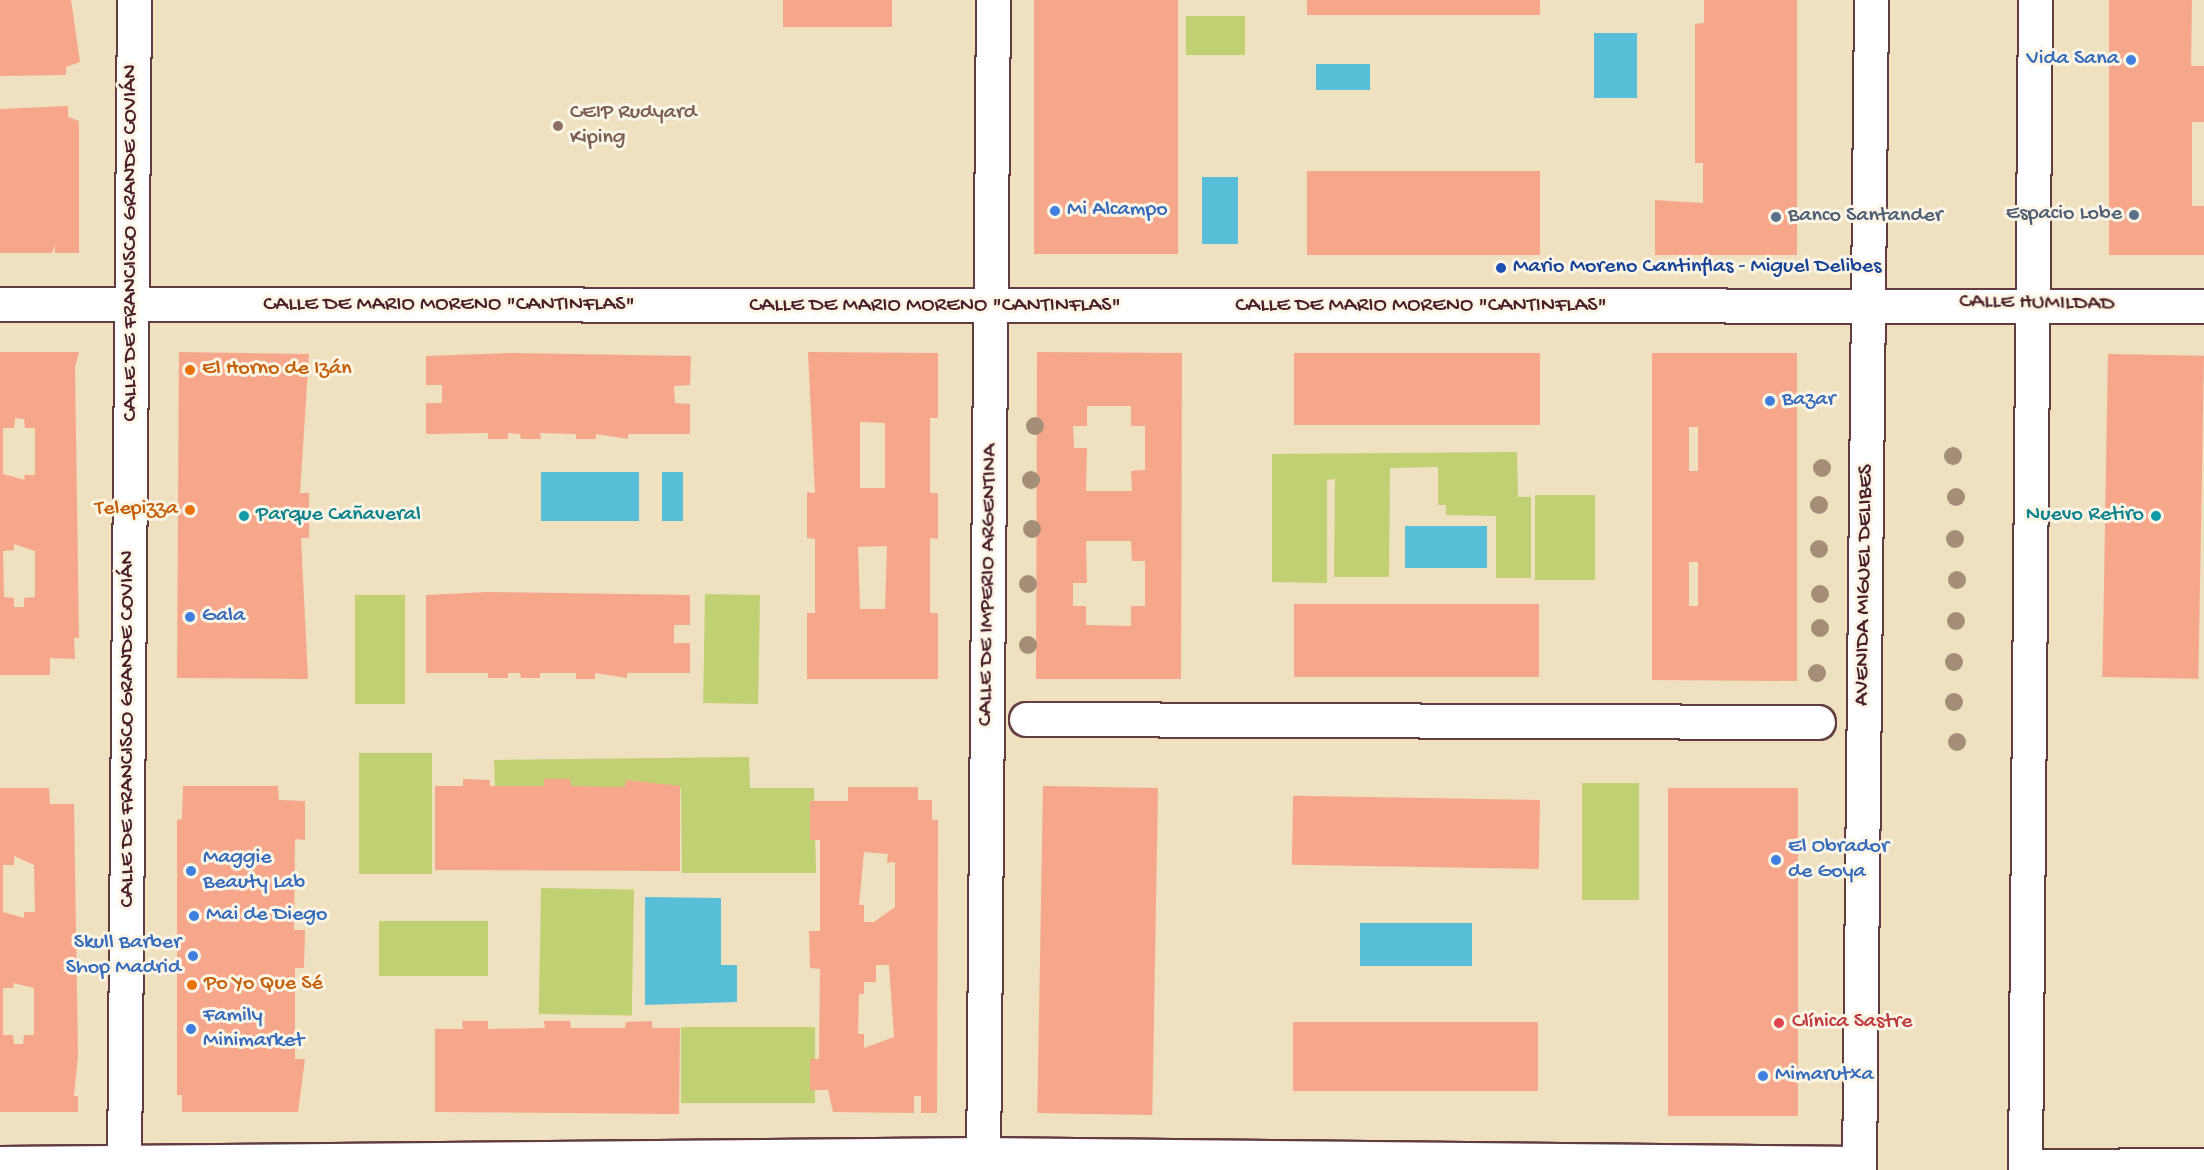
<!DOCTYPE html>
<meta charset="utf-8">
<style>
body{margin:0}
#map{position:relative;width:2204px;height:1170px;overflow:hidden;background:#efe0c0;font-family:"Gochi Hand",sans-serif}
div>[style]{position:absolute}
.green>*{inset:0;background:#c1d072;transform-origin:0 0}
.water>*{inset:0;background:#59bed7;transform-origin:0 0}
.building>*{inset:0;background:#f5a68b;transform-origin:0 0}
.roads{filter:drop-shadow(2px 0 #633c41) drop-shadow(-2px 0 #633c41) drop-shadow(0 2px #633c41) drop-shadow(0 -2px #633c41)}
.minor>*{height:33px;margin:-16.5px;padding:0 16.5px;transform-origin:16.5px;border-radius:16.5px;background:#fff}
.major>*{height:33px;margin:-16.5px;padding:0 16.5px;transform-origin:16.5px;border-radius:16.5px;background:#fff}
.trees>*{width:18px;height:18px;margin:-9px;border-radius:50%;background:#a58e78}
.dots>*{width:16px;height:16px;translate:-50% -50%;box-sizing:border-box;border:3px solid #fcf5e5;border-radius:50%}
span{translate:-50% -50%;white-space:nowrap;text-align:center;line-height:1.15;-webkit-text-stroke:6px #fcf5e5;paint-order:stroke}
.shop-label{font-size:22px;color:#366cbe}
.right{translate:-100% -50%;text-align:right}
.left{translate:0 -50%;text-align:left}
.education-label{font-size:22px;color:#785e54}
.service-label{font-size:22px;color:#4e5e75}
.street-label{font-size:22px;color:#4a1f2b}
.transit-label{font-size:22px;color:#164399}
.food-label{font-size:22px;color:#c56008}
.culture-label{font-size:22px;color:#0d838f}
.health-label{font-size:22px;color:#be3a42}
</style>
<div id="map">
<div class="green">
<div style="left:1186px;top:16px;width:59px;height:39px"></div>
<div style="clip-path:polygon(1517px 452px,1518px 497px,1531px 497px,1531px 578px,1496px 578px,1496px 516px,1446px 515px,1446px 505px,1438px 505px,1438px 467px,1390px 468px,1389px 577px,1334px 577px,1335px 479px,1327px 480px,1327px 583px,1272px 582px,1272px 454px)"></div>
<div style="left:1595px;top:495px;width:85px;height:60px;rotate:90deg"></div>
<div style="left:705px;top:594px;width:55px;height:109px;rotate:1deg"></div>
<div style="left:355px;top:595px;width:50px;height:109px"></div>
<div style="left:359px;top:753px;width:73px;height:121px"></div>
<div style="clip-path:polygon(749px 757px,750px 788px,814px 788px,816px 873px,682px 873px,681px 789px,495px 791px,494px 760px)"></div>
<div style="left:1582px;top:783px;width:57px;height:117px"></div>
<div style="left:541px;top:888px;width:93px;height:126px;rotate:1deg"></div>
<div style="left:379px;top:921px;width:109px;height:55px"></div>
<div style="left:681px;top:1027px;width:134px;height:76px"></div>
</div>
<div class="water">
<div style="left:1594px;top:33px;width:43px;height:65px"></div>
<div style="left:1316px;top:64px;width:54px;height:26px"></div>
<div style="left:1202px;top:177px;width:36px;height:67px"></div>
<div style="left:541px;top:472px;width:98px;height:49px"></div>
<div style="left:662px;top:472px;width:21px;height:49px"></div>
<div style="left:1405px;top:526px;width:82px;height:42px"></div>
<div style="clip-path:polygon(645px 897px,721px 898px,721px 965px,737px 965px,737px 1002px,645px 1005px)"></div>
<div style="left:1360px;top:923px;width:112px;height:43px"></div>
</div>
<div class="building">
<div style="clip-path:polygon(0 0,71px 0,80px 62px,66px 67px,66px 75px,0 76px)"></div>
<div style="left:783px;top:0;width:109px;height:27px"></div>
<div style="left:1034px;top:0;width:144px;height:254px"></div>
<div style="left:1307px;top:0;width:233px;height:15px"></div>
<div style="clip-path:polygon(1704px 0,1797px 0,1797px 255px,1655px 255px,1655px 200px,1703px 203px,1703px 163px,1695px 163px,1695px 24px,1704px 23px)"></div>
<div style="clip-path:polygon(2109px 0,2192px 0,2191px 66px,2204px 66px,2204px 122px,2192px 122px,2192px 206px,2204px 206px,2204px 255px,2109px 255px)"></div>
<div style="clip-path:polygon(68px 106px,68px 117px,79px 121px,79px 253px,55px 253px,55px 245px,52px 253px,0 253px,0 109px)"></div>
<div style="left:1307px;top:171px;width:233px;height:84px"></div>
<div style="clip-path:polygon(evenodd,0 352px,79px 352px,75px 367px,79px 638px,74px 638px,75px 659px,50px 658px,50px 675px,0 675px,0 352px,15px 418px,24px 419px,25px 428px,35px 428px,35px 475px,24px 475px,25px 480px,3px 474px,3px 428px,14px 428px,15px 418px,0 352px,14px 544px,35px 551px,35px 597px,24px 598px,24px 607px,14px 607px,14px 598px,4px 597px,3px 551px,14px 550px,14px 544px)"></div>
<div style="clip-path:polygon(179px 352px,309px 354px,300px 493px,309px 493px,309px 538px,301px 538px,308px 679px,177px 678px)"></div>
<div style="clip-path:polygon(evenodd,808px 352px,938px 353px,938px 418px,930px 418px,930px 493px,938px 493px,938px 539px,930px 538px,930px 613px,938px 613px,938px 679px,807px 679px,807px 613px,815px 613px,815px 539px,807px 538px,807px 492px,815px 493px,808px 352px,860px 422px,885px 423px,885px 488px,860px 488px,860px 422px,808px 352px,887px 546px,885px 609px,860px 609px,858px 547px,887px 546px)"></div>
<div style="clip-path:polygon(evenodd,1037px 352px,1182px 353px,1181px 679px,1036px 679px,1037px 352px,1087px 406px,1131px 406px,1131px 426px,1145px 426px,1145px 470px,1131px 471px,1132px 491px,1086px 491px,1087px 448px,1074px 448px,1073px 426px,1087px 426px,1087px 406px,1037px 352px,1086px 541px,1131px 541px,1132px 561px,1145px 561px,1145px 606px,1131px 606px,1131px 626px,1086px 625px,1086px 606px,1073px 606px,1073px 583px,1087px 583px,1086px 541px)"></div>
<div style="clip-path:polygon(512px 353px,691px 356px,690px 385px,674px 386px,675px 403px,690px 404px,690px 434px,628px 434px,628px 439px,596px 434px,596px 439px,576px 439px,576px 434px,540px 433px,541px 439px,521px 439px,520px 434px,508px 433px,508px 439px,488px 439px,488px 433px,426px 434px,426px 403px,442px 403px,442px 385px,426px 385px,426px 356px)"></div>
<div style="left:1294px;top:353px;width:246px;height:72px"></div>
<div style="clip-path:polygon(evenodd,1652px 353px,1797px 353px,1797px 681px,1652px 680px,1652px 353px,1689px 427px,1698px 427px,1698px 471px,1689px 471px,1689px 427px,1652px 353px,1689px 562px,1698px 562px,1698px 606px,1689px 606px,1689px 562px)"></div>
<div style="left:2108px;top:354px;width:96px;height:323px;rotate:1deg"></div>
<div style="clip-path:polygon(488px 592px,690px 595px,690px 625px,674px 625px,674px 643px,690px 643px,690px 673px,627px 673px,627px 678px,595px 673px,595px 679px,576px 679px,576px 673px,540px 673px,540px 678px,521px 678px,520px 673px,508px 673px,508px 678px,488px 678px,488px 673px,426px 673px,426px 595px)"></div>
<div style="left:1294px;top:604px;width:245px;height:73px"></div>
<div style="clip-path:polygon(463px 779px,490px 780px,490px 786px,544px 786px,544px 779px,570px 779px,571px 786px,625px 787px,626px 780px,680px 786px,680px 871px,435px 870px,435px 786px,463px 786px)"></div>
<div style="clip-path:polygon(183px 786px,278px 786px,279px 800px,305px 801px,305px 840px,295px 839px,294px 930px,305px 930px,304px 968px,295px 968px,295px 1059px,305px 1059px,298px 1112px,182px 1112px,182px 1095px,177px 1095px,177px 820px,182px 819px)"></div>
<div style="left:1043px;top:786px;width:115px;height:327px;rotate:1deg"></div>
<div style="clip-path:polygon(evenodd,848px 787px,918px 787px,918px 800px,932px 800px,932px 820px,938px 820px,937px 1113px,921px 1113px,921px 1096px,914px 1096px,914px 1113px,833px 1112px,828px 1090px,810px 1090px,810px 1059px,819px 1059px,820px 969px,810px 968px,809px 931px,820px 931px,820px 840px,810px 840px,810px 801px,848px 801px,848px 787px,864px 852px,888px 854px,887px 863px,895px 862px,895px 907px,874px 922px,864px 922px,864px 905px,859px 905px,864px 852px,848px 787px,876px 965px,889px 965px,894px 1037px,864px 1048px,864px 1034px,858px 1034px,859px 994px,864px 994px,864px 982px,876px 982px,876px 965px)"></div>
<div style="clip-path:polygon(evenodd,0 788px,49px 788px,50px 804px,74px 804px,78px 1056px,74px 1096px,78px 1096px,78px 1112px,0 1112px,0 788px,14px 856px,34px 865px,35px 912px,24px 912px,24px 918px,3px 912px,3px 865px,14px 865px,14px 856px,0 788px,13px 983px,34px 988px,34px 1035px,24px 1035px,23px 1044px,14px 1044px,13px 1035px,3px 1035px,3px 988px,14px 988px,13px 983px)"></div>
<div style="left:1668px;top:788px;width:130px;height:328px"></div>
<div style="left:1540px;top:800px;width:69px;height:247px;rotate:91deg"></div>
<div style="clip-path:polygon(462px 1021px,488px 1021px,488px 1029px,545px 1028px,544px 1021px,570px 1021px,571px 1028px,625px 1028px,626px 1022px,652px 1021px,652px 1028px,680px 1028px,679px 1114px,435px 1112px,435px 1029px,463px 1029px)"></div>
<div style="left:1293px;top:1022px;width:245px;height:69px"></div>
</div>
<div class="roads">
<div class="minor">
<div style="left:0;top:304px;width:2204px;rotate:0.05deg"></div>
<div style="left:1026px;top:719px;width:792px;rotate:0.22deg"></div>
<div style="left:0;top:1163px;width:983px;rotate:-0.52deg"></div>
<div style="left:983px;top:1154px;width:876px;rotate:0.59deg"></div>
<div style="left:2025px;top:1166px;width:179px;rotate:-0.3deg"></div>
<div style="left:124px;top:1170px;width:1170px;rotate:-89.51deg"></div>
<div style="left:983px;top:1170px;width:1170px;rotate:-89.51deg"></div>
</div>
<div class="major">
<div style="left:1859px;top:1170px;width:1170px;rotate:-89.41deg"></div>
<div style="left:2025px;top:1170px;width:1170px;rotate:-89.51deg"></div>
</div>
</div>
<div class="trees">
<div style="left:1035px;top:426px"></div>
<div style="left:1953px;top:456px"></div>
<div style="left:1822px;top:468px"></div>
<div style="left:1031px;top:480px"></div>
<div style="left:1956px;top:497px"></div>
<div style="left:1819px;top:505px"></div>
<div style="left:1032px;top:529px"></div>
<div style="left:1955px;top:539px"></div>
<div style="left:1819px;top:549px"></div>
<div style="left:1957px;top:580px"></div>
<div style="left:1028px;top:584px"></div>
<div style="left:1820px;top:594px"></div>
<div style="left:1956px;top:621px"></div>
<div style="left:1820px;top:628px"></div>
<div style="left:1028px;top:645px"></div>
<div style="left:1954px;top:662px"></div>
<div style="left:1817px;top:673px"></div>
<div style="left:1954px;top:702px"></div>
<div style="left:1957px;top:742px"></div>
</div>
<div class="dots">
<div style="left:2131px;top:60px;background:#3f7fe0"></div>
<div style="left:558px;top:126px;background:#8d6e63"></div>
<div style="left:1055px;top:211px;background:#3f7fe0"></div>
<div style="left:2134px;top:215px;background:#5c6f8a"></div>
<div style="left:1776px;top:217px;background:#5c6f8a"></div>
<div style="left:1501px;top:268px;background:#1a4fb4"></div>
<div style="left:190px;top:370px;background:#e8710a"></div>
<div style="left:1770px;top:401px;background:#3f7fe0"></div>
<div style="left:190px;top:510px;background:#e8710a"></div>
<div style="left:244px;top:516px;background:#0f9aa8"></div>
<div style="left:2156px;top:516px;background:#0f9aa8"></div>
<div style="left:190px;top:617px;background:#3f7fe0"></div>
<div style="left:1776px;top:860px;background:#3f7fe0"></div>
<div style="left:191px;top:871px;background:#3f7fe0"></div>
<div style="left:194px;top:916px;background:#3f7fe0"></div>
<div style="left:193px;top:956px;background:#3f7fe0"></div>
<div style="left:192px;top:985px;background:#e8710a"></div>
<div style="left:1779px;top:1023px;background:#e0444e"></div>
<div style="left:191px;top:1029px;background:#3f7fe0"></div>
<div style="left:1763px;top:1076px;background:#3f7fe0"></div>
</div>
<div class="shop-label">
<span class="right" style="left:2119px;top:60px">Vida Sana</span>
<span class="left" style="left:1067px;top:211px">Mi Alcampo</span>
<span class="left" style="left:1782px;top:401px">Bazar</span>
<span class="left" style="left:202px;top:617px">Gala</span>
<span class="left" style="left:1788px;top:860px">El Obrador<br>de Goya</span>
<span class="left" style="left:203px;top:871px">Maggie<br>Beauty Lab</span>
<span class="left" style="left:206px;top:916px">Mai de Diego</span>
<span class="right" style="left:181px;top:956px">Skull Barber<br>Shop Madrid</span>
<span class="left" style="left:203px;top:1029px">Family<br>Minimarket</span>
<span class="left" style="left:1775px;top:1076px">Mimarutxa</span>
</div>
<div class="education-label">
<span class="left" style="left:570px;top:126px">CEIP Rudyard<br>Kiping</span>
</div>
<div class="service-label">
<span class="right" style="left:2122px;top:215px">Espacio Lobe</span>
<span class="left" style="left:1788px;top:217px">Banco Santander</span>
</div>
<div class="street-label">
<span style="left:132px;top:243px;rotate:-90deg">CALLE DE FRANCISCO GRANDE COVIÁN</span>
<span style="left:2037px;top:304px;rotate:1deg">CALLE HUMILDAD</span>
<span style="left:449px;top:306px">CALLE DE MARIO MORENO "CANTINFLAS"</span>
<span style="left:935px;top:307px">CALLE DE MARIO MORENO "CANTINFLAS"</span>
<span style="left:1421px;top:307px">CALLE DE MARIO MORENO "CANTINFLAS"</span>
<span style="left:989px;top:585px;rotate:-89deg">CALLE DE IMPERIO ARGENTINA</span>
<span style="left:1865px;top:585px;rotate:-89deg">AVENIDA MIGUEL DELIBES</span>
<span style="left:129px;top:729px;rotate:-90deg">CALLE DE FRANCISCO GRANDE COVIÁN</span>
</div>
<div class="transit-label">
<span class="left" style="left:1513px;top:268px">Mario Moreno Cantinflas - Miguel Delibes</span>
</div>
<div class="food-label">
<span class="left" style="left:202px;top:370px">El Horno de Izán</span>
<span class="right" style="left:178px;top:510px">Telepizza</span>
<span class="left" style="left:204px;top:985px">Po Yo Que Sé</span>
</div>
<div class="culture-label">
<span class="left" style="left:256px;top:516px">Parque Cañaveral</span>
<span class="right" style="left:2144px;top:516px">Nuevo Retiro</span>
</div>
<div class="health-label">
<span class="left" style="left:1792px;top:1023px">Clínica Sastre</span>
</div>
</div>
